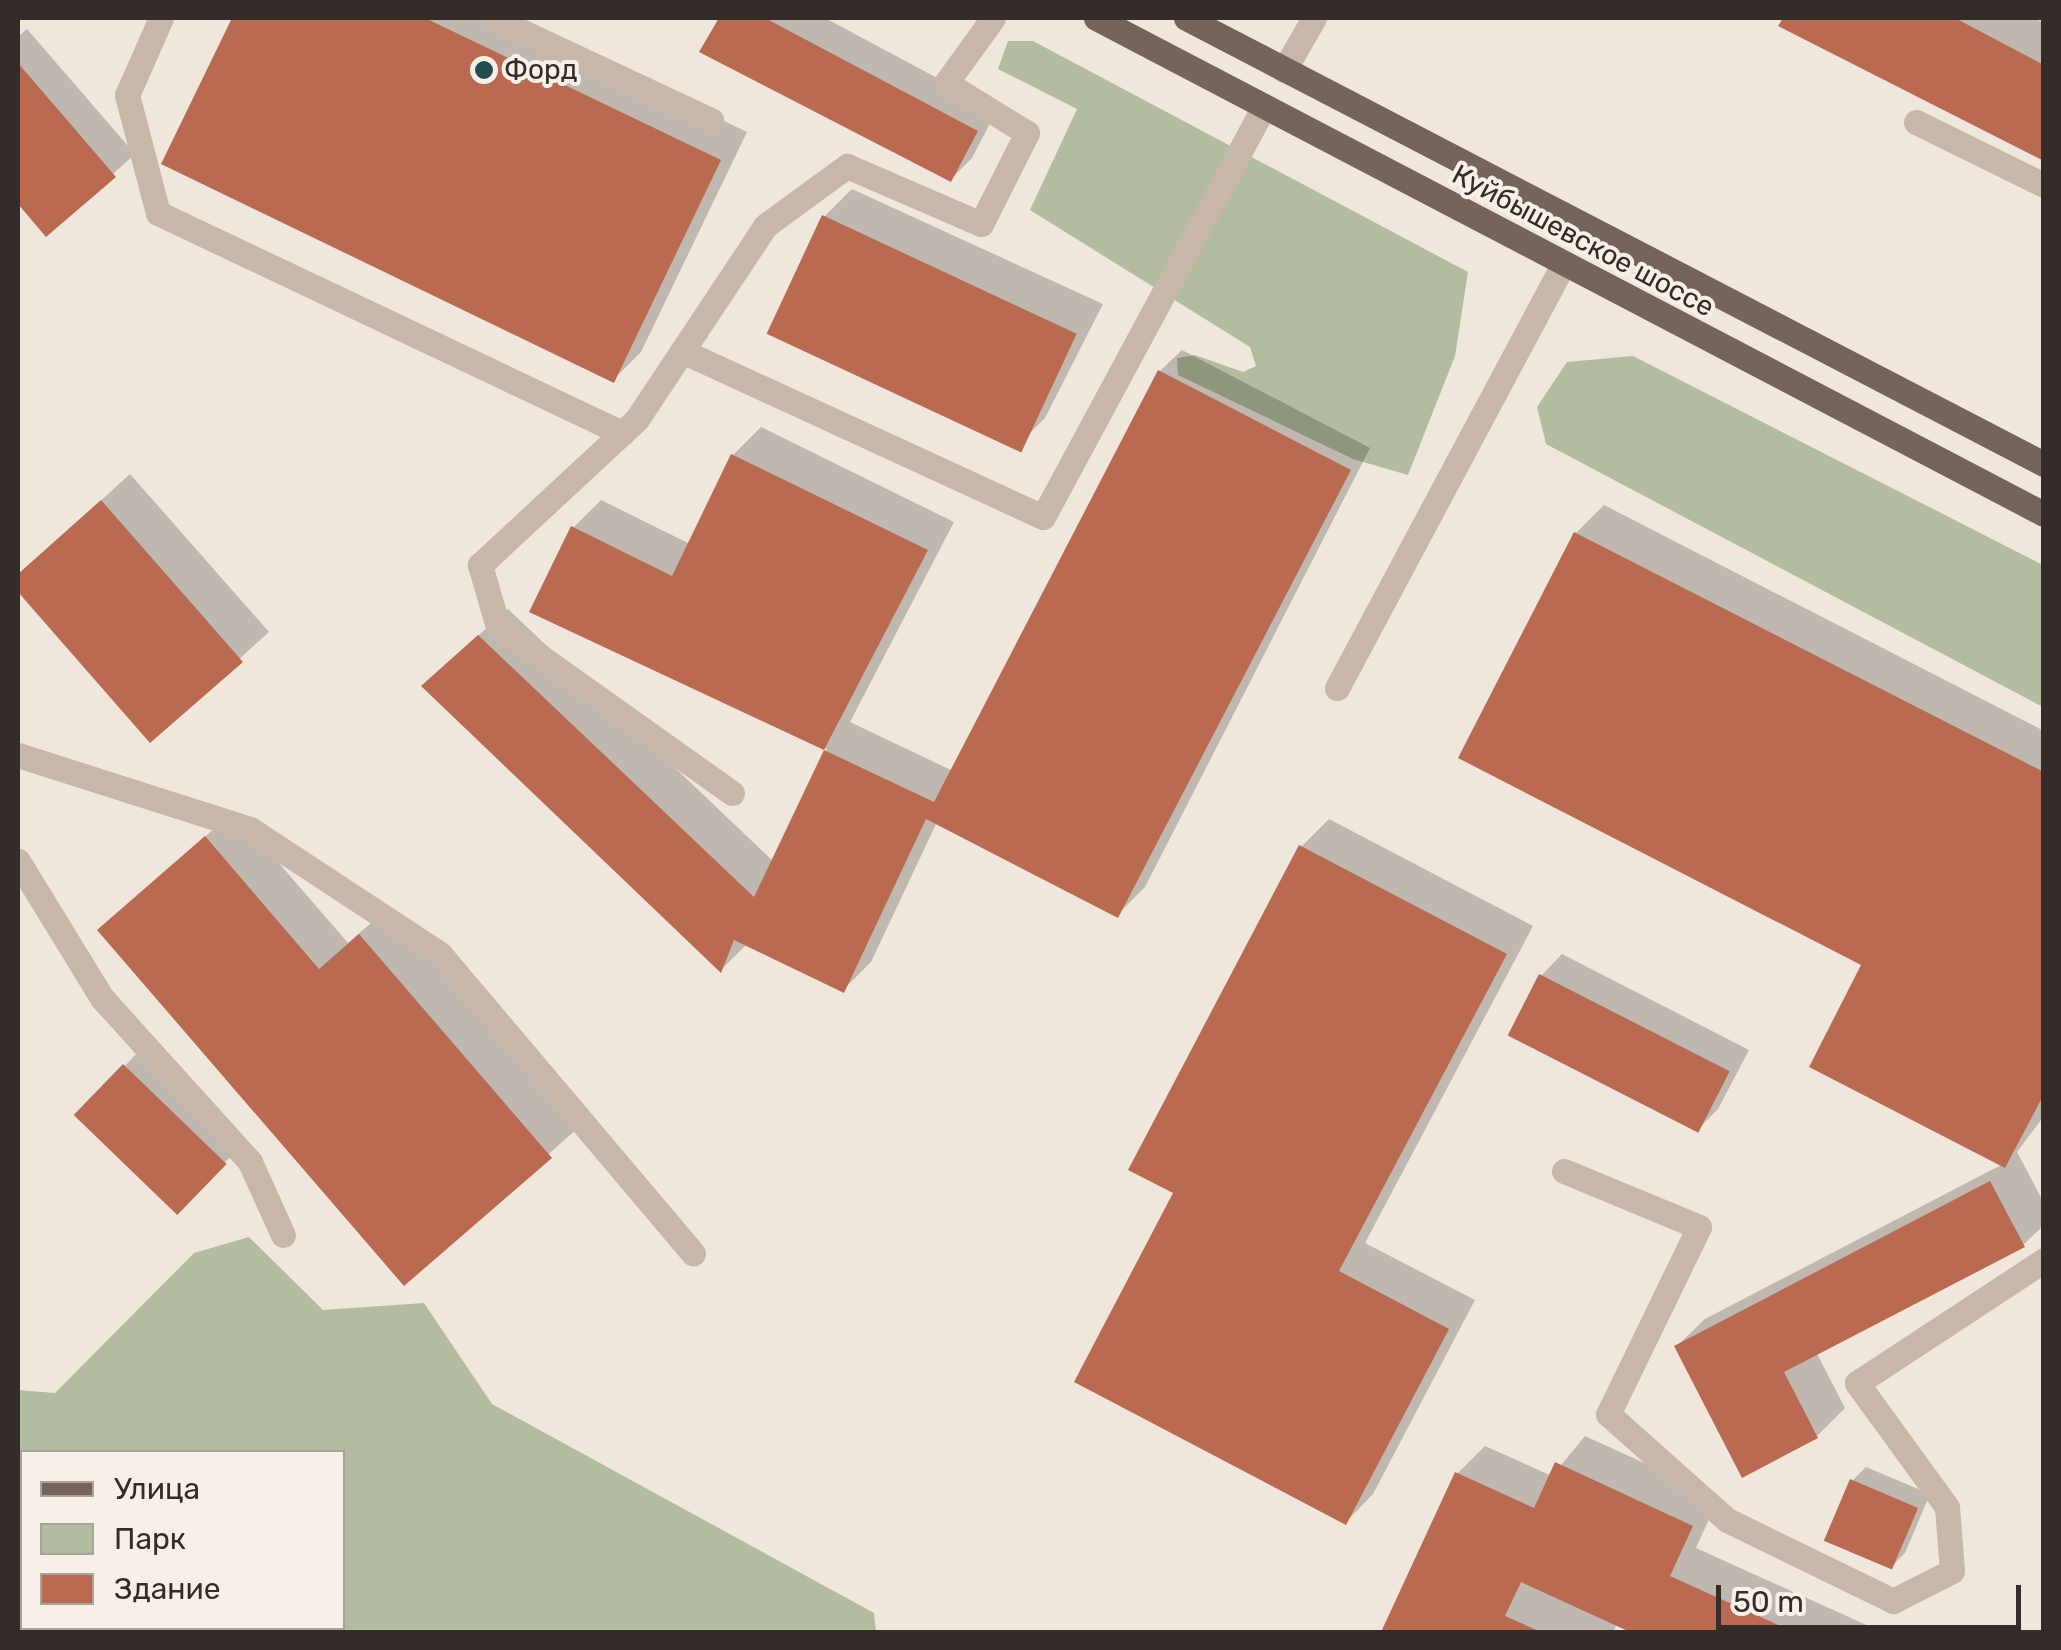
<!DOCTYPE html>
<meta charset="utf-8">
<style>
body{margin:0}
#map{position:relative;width:2061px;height:1650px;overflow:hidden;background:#efe6dc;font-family:Rubik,sans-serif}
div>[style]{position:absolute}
.green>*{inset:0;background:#b2bc9e}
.shadow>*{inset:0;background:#0003;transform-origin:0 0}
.building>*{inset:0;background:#b96a51;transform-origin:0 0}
.minor>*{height:25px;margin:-12.5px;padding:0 12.5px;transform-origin:12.5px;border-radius:12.5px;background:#c6b7a9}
.major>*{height:25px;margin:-12.5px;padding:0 12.5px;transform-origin:12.5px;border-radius:12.5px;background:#74645b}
.dots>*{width:28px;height:28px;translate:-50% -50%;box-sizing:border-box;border:5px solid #f7f0e8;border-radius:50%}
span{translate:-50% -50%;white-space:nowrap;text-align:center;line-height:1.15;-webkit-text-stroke:8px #f7f0e8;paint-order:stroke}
.poi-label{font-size:28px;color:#342c28}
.left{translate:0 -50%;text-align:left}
.street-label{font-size:28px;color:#342c28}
.frame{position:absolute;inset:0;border:20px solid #342c28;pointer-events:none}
.legend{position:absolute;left:20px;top:1450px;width:325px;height:180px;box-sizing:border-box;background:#f7f0e8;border:2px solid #a9a29b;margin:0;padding:12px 18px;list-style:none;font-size:30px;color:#342c28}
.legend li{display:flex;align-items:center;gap:20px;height:50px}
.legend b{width:50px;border:2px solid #a9a29b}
.scale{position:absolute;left:1716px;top:1585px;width:305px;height:45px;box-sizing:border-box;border:5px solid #342c28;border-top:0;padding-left:12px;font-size:30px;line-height:35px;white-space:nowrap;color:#342c28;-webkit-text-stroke:8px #f7f0e8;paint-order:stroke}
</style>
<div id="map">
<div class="green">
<div style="clip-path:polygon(1008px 41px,1033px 41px,1468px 272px,1455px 356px,1408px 475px,1353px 459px,1178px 375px,1177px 358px,1195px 355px,1243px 372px,1256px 366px,1250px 347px,1030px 210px,1077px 109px,998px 69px)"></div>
<div style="clip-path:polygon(1633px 356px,2043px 565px,2043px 707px,1546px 444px,1537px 407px,1567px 362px)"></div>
<div style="clip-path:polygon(evenodd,249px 1237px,323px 1310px,424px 1303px,492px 1404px,874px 1613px,876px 1632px,18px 1632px,18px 1390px,55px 1393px,194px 1253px,249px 1237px,22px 1452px,342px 1452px,342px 1628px,22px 1628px,22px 1452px)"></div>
</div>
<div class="shadow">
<div style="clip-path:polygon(235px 18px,510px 18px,747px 132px,641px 352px,613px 380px,164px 163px)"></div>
<div style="clip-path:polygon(722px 18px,825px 18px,997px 110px,972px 158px,951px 179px,702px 51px)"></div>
<div style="clip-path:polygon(1786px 18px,2033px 18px,2044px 23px,2044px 159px,1782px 25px)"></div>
<div style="clip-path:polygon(27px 29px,135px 154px,47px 234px,18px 200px,18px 37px)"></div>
<div style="clip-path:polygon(852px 189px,1103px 304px,1045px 418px,1017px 446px,824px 217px)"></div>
<div style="clip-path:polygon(1182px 350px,1370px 448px,1145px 887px,1117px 915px,937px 822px,871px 962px,843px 990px,747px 944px,721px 970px,452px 659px,508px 609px,774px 862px,827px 749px,533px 611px,573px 528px,601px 500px,690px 544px,733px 455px,761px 427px,954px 522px,850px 722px,953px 771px,1160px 371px)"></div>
<div style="clip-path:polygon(130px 474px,269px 632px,150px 740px,18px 589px,18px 576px)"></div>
<div style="clip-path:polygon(1604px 505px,2044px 731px,2044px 1116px,2017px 1152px,2044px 1203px,2044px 1225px,2023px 1245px,1816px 1352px,1845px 1408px,1817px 1436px,1677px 1346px,1705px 1319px,2003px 1164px,1576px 533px)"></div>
<div style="clip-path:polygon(234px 811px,348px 943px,388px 908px,578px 1128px,404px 1282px,100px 930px)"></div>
<div style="clip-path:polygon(1329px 819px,1533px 926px,1365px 1243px,1475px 1300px,1373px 1494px,1346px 1522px,1176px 1192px,1301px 847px)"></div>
<div style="clip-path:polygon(1562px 954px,1749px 1050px,1718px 1109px,1697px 1130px,1541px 976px)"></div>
<div style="left:146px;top:1044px;width:139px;height:99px;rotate:44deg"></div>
<div style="clip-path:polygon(1585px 1436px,1719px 1497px,1696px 1548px,1882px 1632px,1636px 1632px,1617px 1624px,1613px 1632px,1384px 1632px,1457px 1474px,1485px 1446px,1552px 1476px)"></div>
<div style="clip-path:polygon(1866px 1467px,1930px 1494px,1905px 1553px,1891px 1567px,1852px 1481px)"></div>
</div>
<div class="building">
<div style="clip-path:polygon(232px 18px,425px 18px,721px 160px,614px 383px,161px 164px)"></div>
<div style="clip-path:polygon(719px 18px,765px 18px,978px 131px,951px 182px,699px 52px)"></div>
<div style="clip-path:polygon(1783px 18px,1955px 18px,2044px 65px,2044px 161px,1778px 26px)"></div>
<div style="clip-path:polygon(18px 63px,116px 177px,46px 237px,18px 204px)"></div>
<div style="left:822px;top:215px;width:281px;height:131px;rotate:25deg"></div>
<div style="clip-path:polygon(1158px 370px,1351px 470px,1118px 918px,926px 819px,844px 993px,734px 940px,721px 973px,421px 686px,478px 635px,754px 897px,824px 750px,934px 802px)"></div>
<div style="clip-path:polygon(731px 454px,928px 550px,824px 750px,529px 612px,571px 526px,672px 576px)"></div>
<div style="clip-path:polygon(101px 500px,243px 662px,150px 743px,18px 592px,18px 574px)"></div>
<div style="clip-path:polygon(1574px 532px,2044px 772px,2044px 1094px,2005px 1168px,1809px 1067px,1861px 965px,1458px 758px)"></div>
<div style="clip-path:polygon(205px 836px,319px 969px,359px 934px,552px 1158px,404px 1286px,97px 930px)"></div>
<div style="clip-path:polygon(1299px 845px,1507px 954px,1339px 1271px,1449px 1329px,1346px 1525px,1074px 1382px,1173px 1193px,1128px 1170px)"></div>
<div style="left:1539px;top:974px;width:214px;height:69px;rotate:27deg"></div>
<div style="left:123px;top:1064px;width:144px;height:71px;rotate:44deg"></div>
<div style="clip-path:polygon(1990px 1181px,2025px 1247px,1784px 1372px,1818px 1438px,1742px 1478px,1674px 1346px)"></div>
<div style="clip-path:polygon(1555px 1462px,1693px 1526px,1670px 1576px,1794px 1632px,1630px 1632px,1521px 1582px,1505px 1616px,1541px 1632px,1381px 1632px,1455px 1472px,1534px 1508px)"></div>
<div style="left:1850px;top:1479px;width:74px;height:67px;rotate:23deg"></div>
</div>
<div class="minor">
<div style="left:161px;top:18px;width:84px;rotate:113.8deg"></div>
<div style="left:127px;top:95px;width:122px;rotate:75.3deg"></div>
<div style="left:158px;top:213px;width:514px;rotate:25.37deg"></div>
<div style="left:493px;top:18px;width:241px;rotate:25.1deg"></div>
<div style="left:1284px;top:70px;width:60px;rotate:-60deg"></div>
<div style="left:1916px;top:122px;width:143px;rotate:26.2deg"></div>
<div style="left:682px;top:351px;width:397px;rotate:24.7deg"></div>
<div style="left:1043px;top:517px;width:464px;rotate:-61.7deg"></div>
<div style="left:1337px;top:688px;width:480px;rotate:-61.9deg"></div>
<div style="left:18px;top:755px;width:244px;rotate:17.7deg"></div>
<div style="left:250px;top:829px;width:227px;rotate:33.3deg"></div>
<div style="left:440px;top:954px;width:392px;rotate:49.8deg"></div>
<div style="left:732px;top:793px;width:287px;rotate:-144.6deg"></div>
<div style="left:498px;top:627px;width:65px;rotate:-106.2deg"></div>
<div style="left:480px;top:565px;width:214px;rotate:-42.9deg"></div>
<div style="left:637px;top:419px;width:232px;rotate:-56.4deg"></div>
<div style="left:765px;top:226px;width:102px;rotate:-36.2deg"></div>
<div style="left:847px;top:166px;width:146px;rotate:23.4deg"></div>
<div style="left:981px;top:224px;width:102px;rotate:-63.2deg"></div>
<div style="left:1027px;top:133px;width:95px;rotate:-148.3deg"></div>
<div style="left:946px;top:83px;width:80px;rotate:-54.1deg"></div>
<div style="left:18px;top:861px;width:161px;rotate:58.5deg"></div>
<div style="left:102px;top:998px;width:221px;rotate:47.9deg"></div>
<div style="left:250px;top:1162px;width:80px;rotate:65.7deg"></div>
<div style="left:1564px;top:1171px;width:146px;rotate:22.5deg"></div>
<div style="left:1699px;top:1227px;width:208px;rotate:115.9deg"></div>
<div style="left:1608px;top:1414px;width:159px;rotate:41.7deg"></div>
<div style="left:1727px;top:1520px;width:185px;rotate:26deg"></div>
<div style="left:1893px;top:1601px;width:66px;rotate:-27deg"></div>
<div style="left:1952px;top:1571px;width:64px;rotate:-94.5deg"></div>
<div style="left:1947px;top:1507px;width:153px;rotate:-126deg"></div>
<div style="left:1857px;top:1383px;width:224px;rotate:-33.3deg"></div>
</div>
<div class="major">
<div style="left:1096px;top:18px;width:1070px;rotate:27.62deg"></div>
<div style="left:1186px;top:18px;width:967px;rotate:27.47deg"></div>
</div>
<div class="dots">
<div style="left:484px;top:70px;background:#224e51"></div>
</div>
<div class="poi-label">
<span class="left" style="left:504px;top:70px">Форд</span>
</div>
<div class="street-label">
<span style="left:1583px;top:241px;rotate:28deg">Куйбышевское шоссе</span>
</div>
<div class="frame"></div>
<ul class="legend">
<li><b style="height:12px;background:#74645b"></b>Улица</li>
<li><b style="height:28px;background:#b2bc9e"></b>Парк</li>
<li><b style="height:28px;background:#b96a51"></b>Здание</li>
</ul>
<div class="scale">50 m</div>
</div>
